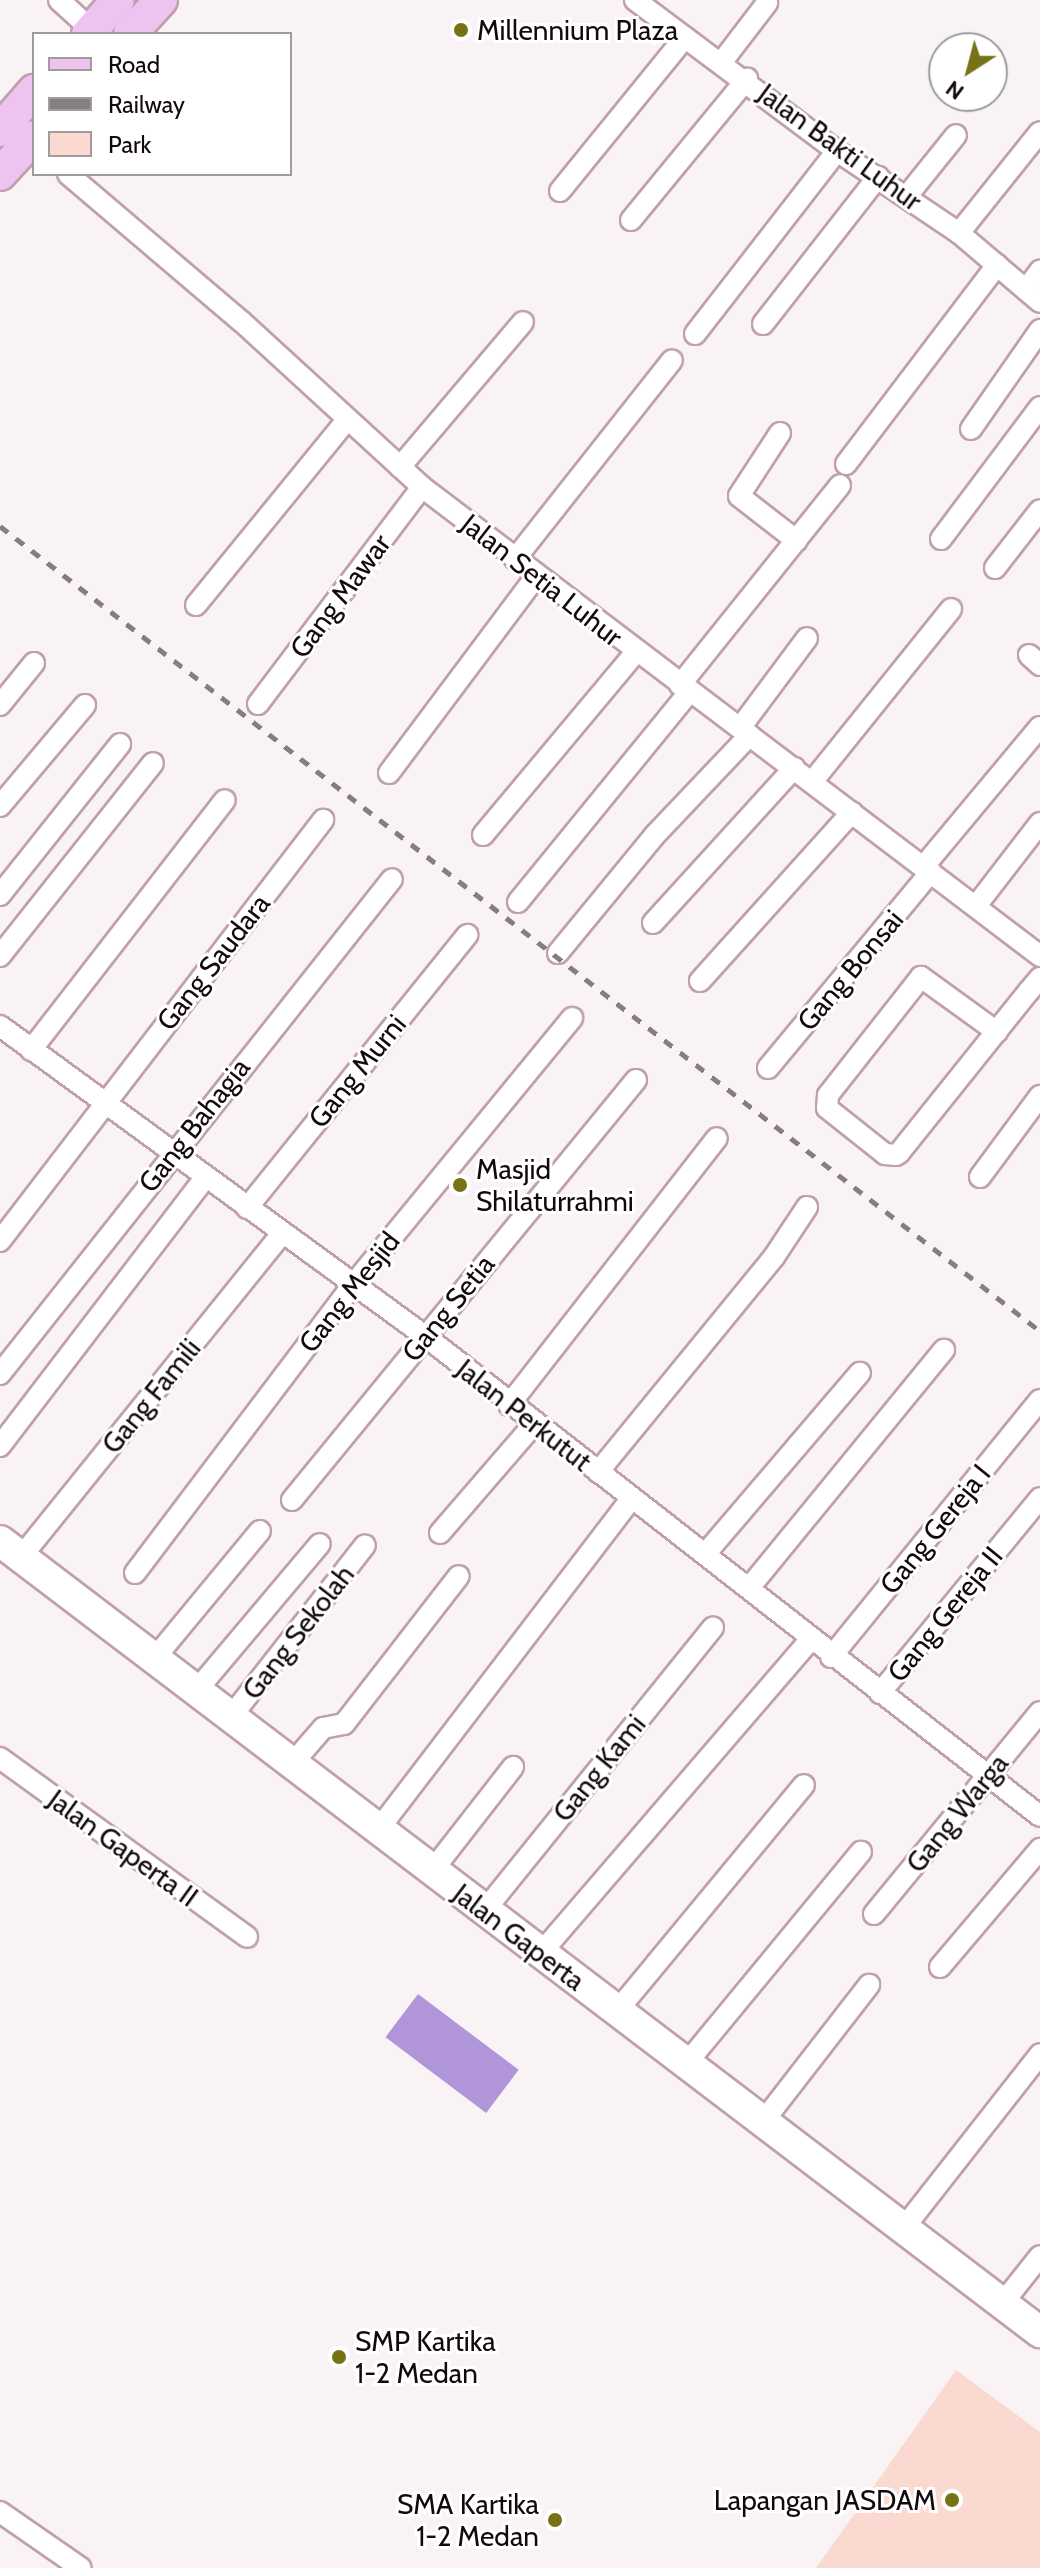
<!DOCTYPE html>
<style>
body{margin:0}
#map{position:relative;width:1040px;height:2568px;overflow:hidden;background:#faf3f6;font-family:Cabin,sans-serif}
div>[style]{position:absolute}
.green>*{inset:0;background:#f9d9d0}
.water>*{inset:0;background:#b095d9;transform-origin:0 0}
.roads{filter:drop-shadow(2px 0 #c09fae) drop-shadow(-2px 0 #c09fae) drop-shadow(0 2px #c09fae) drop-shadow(0 -2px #c09fae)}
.street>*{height:20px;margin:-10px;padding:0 10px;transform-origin:10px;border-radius:10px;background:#fff}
.secondary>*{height:30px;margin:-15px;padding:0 15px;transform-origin:15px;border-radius:15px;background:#fff}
.primary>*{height:32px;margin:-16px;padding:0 16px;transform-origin:16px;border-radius:16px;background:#eec3ef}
.rail>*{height:5px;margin-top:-2.5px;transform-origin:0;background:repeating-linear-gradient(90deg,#857d81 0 10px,transparent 0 20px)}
.dots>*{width:22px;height:22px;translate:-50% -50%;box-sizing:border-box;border:4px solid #fff;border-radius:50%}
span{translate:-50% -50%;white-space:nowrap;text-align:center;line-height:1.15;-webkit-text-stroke:6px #fff;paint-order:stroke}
.poi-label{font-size:28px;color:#12080d}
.left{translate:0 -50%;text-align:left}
.right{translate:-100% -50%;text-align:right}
.street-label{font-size:28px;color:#12080d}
.legend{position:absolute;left:32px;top:32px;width:260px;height:144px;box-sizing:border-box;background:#fff;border:2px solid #a09c9e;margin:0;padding:10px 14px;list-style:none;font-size:24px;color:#12080d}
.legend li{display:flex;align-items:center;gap:16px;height:40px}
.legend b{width:40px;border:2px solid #a09c9e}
.north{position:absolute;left:928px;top:32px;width:80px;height:80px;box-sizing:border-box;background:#fff;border:2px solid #a09c9e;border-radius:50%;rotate:216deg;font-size:22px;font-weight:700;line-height:32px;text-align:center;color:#12080d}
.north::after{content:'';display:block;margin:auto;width:28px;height:36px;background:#767215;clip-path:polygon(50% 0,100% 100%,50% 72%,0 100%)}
</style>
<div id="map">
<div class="green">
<div style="clip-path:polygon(956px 2370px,1040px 2432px,1040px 2568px,816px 2568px)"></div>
</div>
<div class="water">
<div style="left:418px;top:1994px;width:126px;height:54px;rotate:37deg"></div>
</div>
<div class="roads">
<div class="street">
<div style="left:59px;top:0;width:45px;rotate:42.3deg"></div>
<div style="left:635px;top:0;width:252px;rotate:36.8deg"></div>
<div style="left:837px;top:151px;width:147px;rotate:33.9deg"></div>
<div style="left:959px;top:233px;width:106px;rotate:40.4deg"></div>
<div style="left:721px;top:63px;width:76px;rotate:-52.5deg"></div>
<div style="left:68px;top:174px;width:227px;rotate:40.4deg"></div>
<div style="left:241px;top:321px;width:246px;rotate:42.5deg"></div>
<div style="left:422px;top:487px;width:776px;rotate:37.19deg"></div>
<div style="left:560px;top:191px;width:198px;rotate:-50.9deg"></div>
<div style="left:907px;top:196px;width:78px;rotate:-51.2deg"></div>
<div style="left:631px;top:220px;width:183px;rotate:-50.6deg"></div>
<div style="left:959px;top:233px;width:129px;rotate:-51.3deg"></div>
<div style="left:1026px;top:290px;width:24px;rotate:-54deg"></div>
<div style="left:763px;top:324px;width:187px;rotate:-52deg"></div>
<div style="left:695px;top:334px;width:232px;rotate:-52.2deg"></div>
<div style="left:971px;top:429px;width:121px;rotate:-55.1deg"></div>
<div style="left:780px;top:433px;width:75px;rotate:123.1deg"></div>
<div style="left:739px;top:496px;width:73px;rotate:37.8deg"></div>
<div style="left:846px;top:464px;width:250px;rotate:-52.8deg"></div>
<div style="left:400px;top:467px;width:190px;rotate:-49.7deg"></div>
<div style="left:941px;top:539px;width:165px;rotate:-53.1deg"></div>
<div style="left:515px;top:559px;width:253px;rotate:-51.7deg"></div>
<div style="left:995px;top:568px;width:73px;rotate:-52.2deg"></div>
<div style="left:196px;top:605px;width:239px;rotate:-50.8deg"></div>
<div style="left:1029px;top:655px;width:15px;rotate:42deg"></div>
<div style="left:680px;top:685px;width:256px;rotate:-51.3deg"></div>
<div style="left:258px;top:704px;width:272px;rotate:-52.9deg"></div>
<div style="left:0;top:705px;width:54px;rotate:-51deg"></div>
<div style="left:740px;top:728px;width:112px;rotate:-53.3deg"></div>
<div style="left:389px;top:773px;width:247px;rotate:-53.2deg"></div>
<div style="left:812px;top:782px;width:222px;rotate:-51.2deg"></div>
<div style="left:0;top:806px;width:132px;rotate:-49.9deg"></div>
<div style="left:483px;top:835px;width:239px;rotate:-50.1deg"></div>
<div style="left:924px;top:866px;width:181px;rotate:-50.2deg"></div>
<div style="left:0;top:895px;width:193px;rotate:-51.5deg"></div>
<div style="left:518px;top:902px;width:271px;rotate:-50.8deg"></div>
<div style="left:976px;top:906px;width:105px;rotate:-52.4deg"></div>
<div style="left:653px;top:923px;width:210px;rotate:-47.7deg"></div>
<div style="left:558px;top:953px;width:151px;rotate:-50.6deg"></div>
<div style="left:654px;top:836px;width:139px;rotate:-46.5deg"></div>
<div style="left:0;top:956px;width:246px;rotate:-51.6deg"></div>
<div style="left:700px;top:981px;width:227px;rotate:-48deg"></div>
<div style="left:0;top:1026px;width:526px;rotate:36.11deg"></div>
<div style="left:425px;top:1336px;width:780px;rotate:37.97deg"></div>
<div style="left:997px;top:1032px;width:94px;rotate:-144.1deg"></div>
<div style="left:921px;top:977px;width:150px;rotate:128.2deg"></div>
<div style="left:828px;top:1095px;width:13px;rotate:94deg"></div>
<div style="left:827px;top:1108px;width:74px;rotate:38.4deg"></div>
<div style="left:885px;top:1154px;width:11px;rotate:5deg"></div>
<div style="left:896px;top:1155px;width:4px;rotate:-34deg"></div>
<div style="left:899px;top:1153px;width:208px;rotate:-51.3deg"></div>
<div style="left:1029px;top:991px;width:17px;rotate:-50deg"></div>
<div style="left:31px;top:1050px;width:316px;rotate:-52.2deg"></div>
<div style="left:768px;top:1068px;width:255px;rotate:-50.3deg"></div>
<div style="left:980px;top:1177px;width:101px;rotate:-53.5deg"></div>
<div style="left:247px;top:1208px;width:351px;rotate:-51.1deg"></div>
<div style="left:0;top:1241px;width:531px;rotate:-52.5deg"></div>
<div style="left:0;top:1374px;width:631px;rotate:-51.62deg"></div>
<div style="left:509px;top:1405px;width:338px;rotate:-52.1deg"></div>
<div style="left:0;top:1446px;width:336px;rotate:-52.6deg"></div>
<div style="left:598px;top:1472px;width:278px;rotate:-50.7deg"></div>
<div style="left:774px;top:1257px;width:60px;rotate:-56.6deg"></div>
<div style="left:292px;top:1500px;width:543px;rotate:-50.68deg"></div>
<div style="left:440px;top:1533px;width:144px;rotate:-49.2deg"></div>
<div style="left:706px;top:1553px;width:237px;rotate:-49.5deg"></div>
<div style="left:21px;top:1557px;width:414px;rotate:-51.1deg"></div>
<div style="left:135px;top:1573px;width:360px;rotate:-52.9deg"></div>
<div style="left:352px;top:1286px;width:347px;rotate:-50.6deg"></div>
<div style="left:749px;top:1588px;width:308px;rotate:-50.7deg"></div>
<div style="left:831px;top:1657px;width:331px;rotate:-50.9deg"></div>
<div style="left:154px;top:1659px;width:166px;rotate:-50.4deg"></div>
<div style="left:196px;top:1691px;width:192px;rotate:-49.9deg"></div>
<div style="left:880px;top:1693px;width:252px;rotate:-50.6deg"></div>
<div style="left:230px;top:1718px;width:219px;rotate:-52deg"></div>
<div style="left:0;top:1758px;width:305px;rotate:35.9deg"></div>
<div style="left:291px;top:1765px;width:49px;rotate:-49.1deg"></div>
<div style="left:323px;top:1728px;width:21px;rotate:-11deg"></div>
<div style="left:344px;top:1724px;width:187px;rotate:-52.2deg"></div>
<div style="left:378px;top:1830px;width:418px;rotate:-52.6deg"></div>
<div style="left:432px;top:1871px;width:132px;rotate:-52.1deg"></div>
<div style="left:485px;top:1910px;width:363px;rotate:-51.1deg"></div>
<div style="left:874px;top:1914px;width:261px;rotate:-50.6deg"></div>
<div style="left:540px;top:1954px;width:414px;rotate:-49.3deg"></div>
<div style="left:940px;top:1967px;width:155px;rotate:-49.7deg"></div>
<div style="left:617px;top:2011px;width:293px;rotate:-50.4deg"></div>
<div style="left:686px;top:2064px;width:275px;rotate:-50.5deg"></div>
<div style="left:762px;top:2123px;width:175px;rotate:-52.2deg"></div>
<div style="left:903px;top:2229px;width:222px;rotate:-51.9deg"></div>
<div style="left:1002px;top:2304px;width:61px;rotate:-51.6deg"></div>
<div style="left:0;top:2512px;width:98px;rotate:34.7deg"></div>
</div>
<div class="secondary">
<div style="left:0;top:1541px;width:1307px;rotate:37.26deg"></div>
</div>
<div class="primary">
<div style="left:88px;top:34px;width:45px;rotate:-48.6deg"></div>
<div style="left:130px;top:34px;width:46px;rotate:-47.6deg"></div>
<div style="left:0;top:130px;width:52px;rotate:-48.9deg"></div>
<div style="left:0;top:174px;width:50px;rotate:-47.4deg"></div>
</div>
</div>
<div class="rail">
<div style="left:0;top:526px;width:1315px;rotate:37.74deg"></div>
</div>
<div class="dots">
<div style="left:461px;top:30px;background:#767215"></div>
<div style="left:460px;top:1185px;background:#767215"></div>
<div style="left:339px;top:2357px;background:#767215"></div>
<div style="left:952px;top:2500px;background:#767215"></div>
<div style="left:555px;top:2520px;background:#767215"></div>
</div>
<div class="poi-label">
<span class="left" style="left:477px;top:30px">Millennium Plaza</span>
<span class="left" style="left:476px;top:1185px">Masjid<br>Shilaturrahmi</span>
<span class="left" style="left:355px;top:2357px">SMP Kartika<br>1-2 Medan</span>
<span class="right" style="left:936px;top:2500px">Lapangan JASDAM</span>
<span class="right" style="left:539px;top:2520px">SMA Kartika<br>1-2 Medan</span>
</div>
<div class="street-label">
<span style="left:840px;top:147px;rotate:36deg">Jalan Bakti Luhur</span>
<span style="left:542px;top:580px;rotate:38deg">Jalan Setia Luhur</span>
<span style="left:340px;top:596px;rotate:-53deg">Gang Mawar</span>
<span style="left:213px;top:962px;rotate:-52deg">Gang Saudara</span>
<span style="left:850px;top:970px;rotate:-50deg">Gang Bonsai</span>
<span style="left:357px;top:1071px;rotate:-51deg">Gang Murni</span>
<span style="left:194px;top:1125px;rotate:-52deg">Gang Bahagia</span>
<span style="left:349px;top:1292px;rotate:-52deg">Gang Mesjid</span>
<span style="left:448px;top:1308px;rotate:-51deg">Gang Setia</span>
<span style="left:151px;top:1396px;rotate:-51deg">Gang Famili</span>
<span style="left:524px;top:1415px;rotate:38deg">Jalan Perkutut</span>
<span style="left:935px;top:1529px;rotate:-51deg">Gang Gereja I</span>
<span style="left:945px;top:1614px;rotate:-51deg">Gang Gereja II</span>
<span style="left:298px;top:1632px;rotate:-52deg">Gang Sekolah</span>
<span style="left:599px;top:1768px;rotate:-51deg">Gang Kami</span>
<span style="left:957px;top:1813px;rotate:-51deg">Gang Warga</span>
<span style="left:123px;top:1848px;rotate:36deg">Jalan Gaperta II</span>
<span style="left:519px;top:1937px;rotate:37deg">Jalan Gaperta</span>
</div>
<ul class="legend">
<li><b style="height:10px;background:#eec3ef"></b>Road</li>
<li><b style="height:10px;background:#857d81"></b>Railway</li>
<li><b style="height:22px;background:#f9d9d0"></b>Park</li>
</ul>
<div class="north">N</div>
</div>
